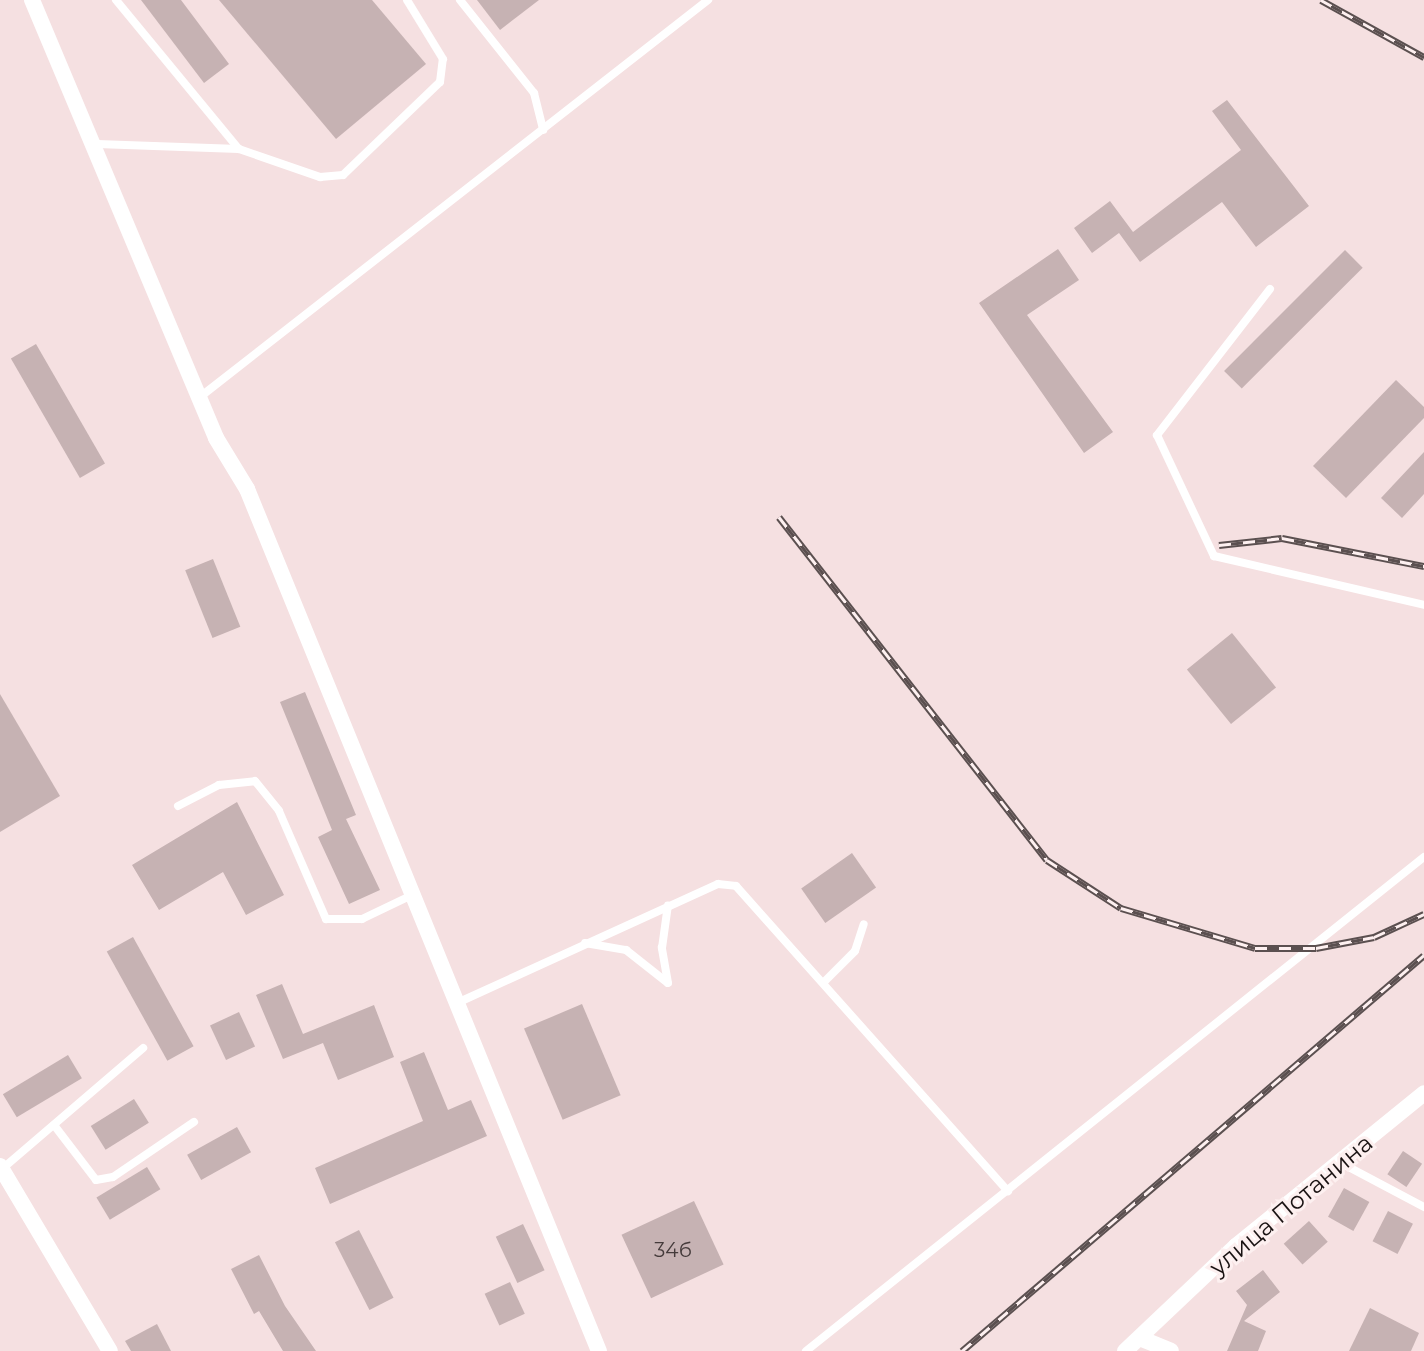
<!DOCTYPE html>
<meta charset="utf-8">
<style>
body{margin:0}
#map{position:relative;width:1424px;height:1351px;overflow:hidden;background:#f5e0e1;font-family:Montserrat,sans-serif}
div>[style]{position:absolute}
.building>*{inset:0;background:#c6b2b3;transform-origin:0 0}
.service>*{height:8px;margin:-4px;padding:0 4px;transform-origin:4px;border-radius:4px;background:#fff}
.minor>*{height:16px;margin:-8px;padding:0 8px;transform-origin:8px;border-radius:8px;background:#fff}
.rail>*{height:7px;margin-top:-3.5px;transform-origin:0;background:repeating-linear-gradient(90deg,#fdf0f0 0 12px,#5b5050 0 24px);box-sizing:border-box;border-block:2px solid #5b5050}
span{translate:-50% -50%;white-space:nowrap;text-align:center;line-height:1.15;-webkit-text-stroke:6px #fdf0f0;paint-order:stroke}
.number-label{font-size:20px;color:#453b3b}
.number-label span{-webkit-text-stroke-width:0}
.street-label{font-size:24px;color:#1a1313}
</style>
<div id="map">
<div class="building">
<div style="clip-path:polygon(141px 0,181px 0,229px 64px,204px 83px)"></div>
<div style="clip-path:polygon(219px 0,372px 0,426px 64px,336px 139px)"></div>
<div style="clip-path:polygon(477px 0,539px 0,500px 30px)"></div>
<div style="clip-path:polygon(1227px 100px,1309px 206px,1256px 247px,1222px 202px,1140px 262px,1119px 233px,1092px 253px,1074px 228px,1110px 201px,1133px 232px,1241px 150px,1212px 111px)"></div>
<div style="clip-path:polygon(1058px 249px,1079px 280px,1027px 315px,1113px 432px,1084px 453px,979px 303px)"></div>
<div style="left:1345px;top:250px;width:25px;height:171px;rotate:45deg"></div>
<div style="left:36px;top:344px;width:138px;height:29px;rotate:60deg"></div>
<div style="clip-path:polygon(1396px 380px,1424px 407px,1424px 418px,1346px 498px,1313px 466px)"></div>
<div style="clip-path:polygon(1424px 452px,1424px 494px,1402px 518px,1381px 498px)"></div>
<div style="left:213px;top:559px;width:73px;height:30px;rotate:68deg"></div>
<div style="left:1232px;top:633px;width:70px;height:58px;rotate:51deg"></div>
<div style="clip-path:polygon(305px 692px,356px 815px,346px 819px,380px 890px,349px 904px,318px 837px,332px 830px,280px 702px)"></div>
<div style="clip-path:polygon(0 694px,60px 796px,0 832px)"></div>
<div style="clip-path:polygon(237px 802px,284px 895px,246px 915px,223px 872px,159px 910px,132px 865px)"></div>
<div style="left:852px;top:853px;width:42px;height:62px;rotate:55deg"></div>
<div style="left:133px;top:937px;width:125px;height:30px;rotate:61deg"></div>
<div style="clip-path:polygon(282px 984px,303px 1034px,374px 1005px,394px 1057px,338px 1080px,323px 1043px,283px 1059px,256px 995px)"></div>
<div style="left:582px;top:1004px;width:99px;height:63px;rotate:67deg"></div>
<div style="left:239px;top:1012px;width:38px;height:32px;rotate:65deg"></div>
<div style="clip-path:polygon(424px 1052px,448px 1110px,471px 1100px,487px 1136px,330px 1204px,315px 1168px,423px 1121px,400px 1062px)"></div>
<div style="left:68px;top:1055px;width:27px;height:76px;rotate:59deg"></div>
<div style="left:134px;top:1099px;width:28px;height:51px;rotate:58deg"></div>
<div style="left:237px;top:1127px;width:29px;height:57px;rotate:61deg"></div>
<div style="left:1403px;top:1151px;width:23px;height:28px;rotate:34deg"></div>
<div style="left:147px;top:1167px;width:26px;height:59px;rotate:59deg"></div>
<div style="left:1344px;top:1188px;width:29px;height:33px;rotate:29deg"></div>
<div style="left:694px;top:1201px;width:70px;height:80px;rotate:65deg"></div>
<div style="left:1388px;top:1211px;width:28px;height:34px;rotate:27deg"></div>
<div style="left:1309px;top:1221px;width:28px;height:34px;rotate:48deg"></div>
<div style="left:523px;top:1224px;width:51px;height:30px;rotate:65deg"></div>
<div style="left:359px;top:1230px;width:76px;height:27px;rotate:63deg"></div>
<div style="clip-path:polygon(259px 1255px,285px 1306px,316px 1351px,283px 1351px,259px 1311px,254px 1314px,231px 1269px)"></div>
<div style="clip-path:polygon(1263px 1270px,1280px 1292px,1244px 1321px,1266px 1331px,1258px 1351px,1227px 1351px,1247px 1305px,1236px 1291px)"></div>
<div style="left:510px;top:1282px;width:35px;height:28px;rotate:65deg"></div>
<div style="clip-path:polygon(1370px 1308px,1419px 1333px,1411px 1351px,1349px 1351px)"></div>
<div style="clip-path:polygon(157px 1324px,171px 1351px,131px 1351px,125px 1341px)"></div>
</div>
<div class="service">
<div style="left:116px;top:0;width:193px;rotate:50.5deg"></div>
<div style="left:460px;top:0;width:119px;rotate:51.5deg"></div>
<div style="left:534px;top:93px;width:38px;rotate:76deg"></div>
<div style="left:97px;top:144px;width:142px;rotate:2deg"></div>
<div style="left:239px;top:149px;width:86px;rotate:19.1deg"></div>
<div style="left:320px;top:177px;width:23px;rotate:-5deg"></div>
<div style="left:343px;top:175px;width:134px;rotate:-43.8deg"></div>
<div style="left:440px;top:82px;width:23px;rotate:-83deg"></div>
<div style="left:443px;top:59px;width:69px;rotate:-121.4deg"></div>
<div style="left:1270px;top:289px;width:185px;rotate:127.7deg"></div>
<div style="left:1157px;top:435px;width:134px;rotate:64.8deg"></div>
<div style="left:1214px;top:556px;width:216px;rotate:13.1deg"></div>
<div style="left:200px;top:397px;width:645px;rotate:-38.01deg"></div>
<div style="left:178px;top:806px;width:46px;rotate:-27.1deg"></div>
<div style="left:219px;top:785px;width:36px;rotate:-6deg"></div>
<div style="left:255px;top:781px;width:38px;rotate:51deg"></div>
<div style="left:279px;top:811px;width:118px;rotate:66.5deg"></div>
<div style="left:326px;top:919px;width:36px"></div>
<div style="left:362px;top:919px;width:55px;rotate:-25.6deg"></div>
<div style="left:585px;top:943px;width:42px;rotate:9.7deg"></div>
<div style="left:626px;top:950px;width:53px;rotate:38.2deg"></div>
<div style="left:825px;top:981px;width:42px;rotate:-45deg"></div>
<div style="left:855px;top:951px;width:28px;rotate:-72deg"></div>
<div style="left:668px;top:983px;width:36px;rotate:-100deg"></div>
<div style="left:662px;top:948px;width:43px;rotate:-82.1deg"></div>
<div style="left:457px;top:1003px;width:287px;rotate:-24.5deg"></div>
<div style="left:718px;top:884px;width:18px;rotate:6deg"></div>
<div style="left:736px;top:886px;width:409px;rotate:48.3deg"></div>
<div style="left:54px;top:1125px;width:69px;rotate:52.6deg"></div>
<div style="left:96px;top:1180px;width:17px;rotate:-10deg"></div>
<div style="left:113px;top:1177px;width:98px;rotate:-34.2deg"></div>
<div style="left:1341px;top:1163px;width:94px;rotate:27.9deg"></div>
<div style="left:2px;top:1169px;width:186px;rotate:-40.6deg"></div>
<div style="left:806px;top:1351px;width:791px;rotate:-38.64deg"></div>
</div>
<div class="minor">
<div style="left:32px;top:0;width:475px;rotate:67.2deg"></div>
<div style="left:216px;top:438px;width:60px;rotate:58.7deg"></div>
<div style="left:247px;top:489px;width:931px;rotate:67.79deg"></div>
<div style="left:0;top:1166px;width:215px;rotate:59.3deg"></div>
<div style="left:1142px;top:1339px;width:31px;rotate:22deg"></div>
<div style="left:1125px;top:1351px;width:153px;rotate:-43.4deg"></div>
<div style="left:1236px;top:1246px;width:242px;rotate:-39.1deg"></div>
</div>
<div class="rail">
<div style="left:1321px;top:0;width:118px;rotate:29deg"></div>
<div style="left:779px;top:517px;width:435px;rotate:52deg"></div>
<div style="left:1047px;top:860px;width:88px;rotate:33deg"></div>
<div style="left:1121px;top:908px;width:140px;rotate:16.6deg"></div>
<div style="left:1255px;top:948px;width:61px"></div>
<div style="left:1316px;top:948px;width:59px;rotate:-10.7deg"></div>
<div style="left:1374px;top:937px;width:55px;rotate:-24.7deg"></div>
<div style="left:1219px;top:545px;width:63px;rotate:-6.3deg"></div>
<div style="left:1282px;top:538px;width:145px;rotate:11.2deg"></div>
<div style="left:962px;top:1351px;width:608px;rotate:-40.6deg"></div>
</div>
<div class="number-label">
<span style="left:673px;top:1250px">34б</span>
</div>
<div class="street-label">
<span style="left:1291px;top:1205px;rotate:-40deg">улица Потанина</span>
</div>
</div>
